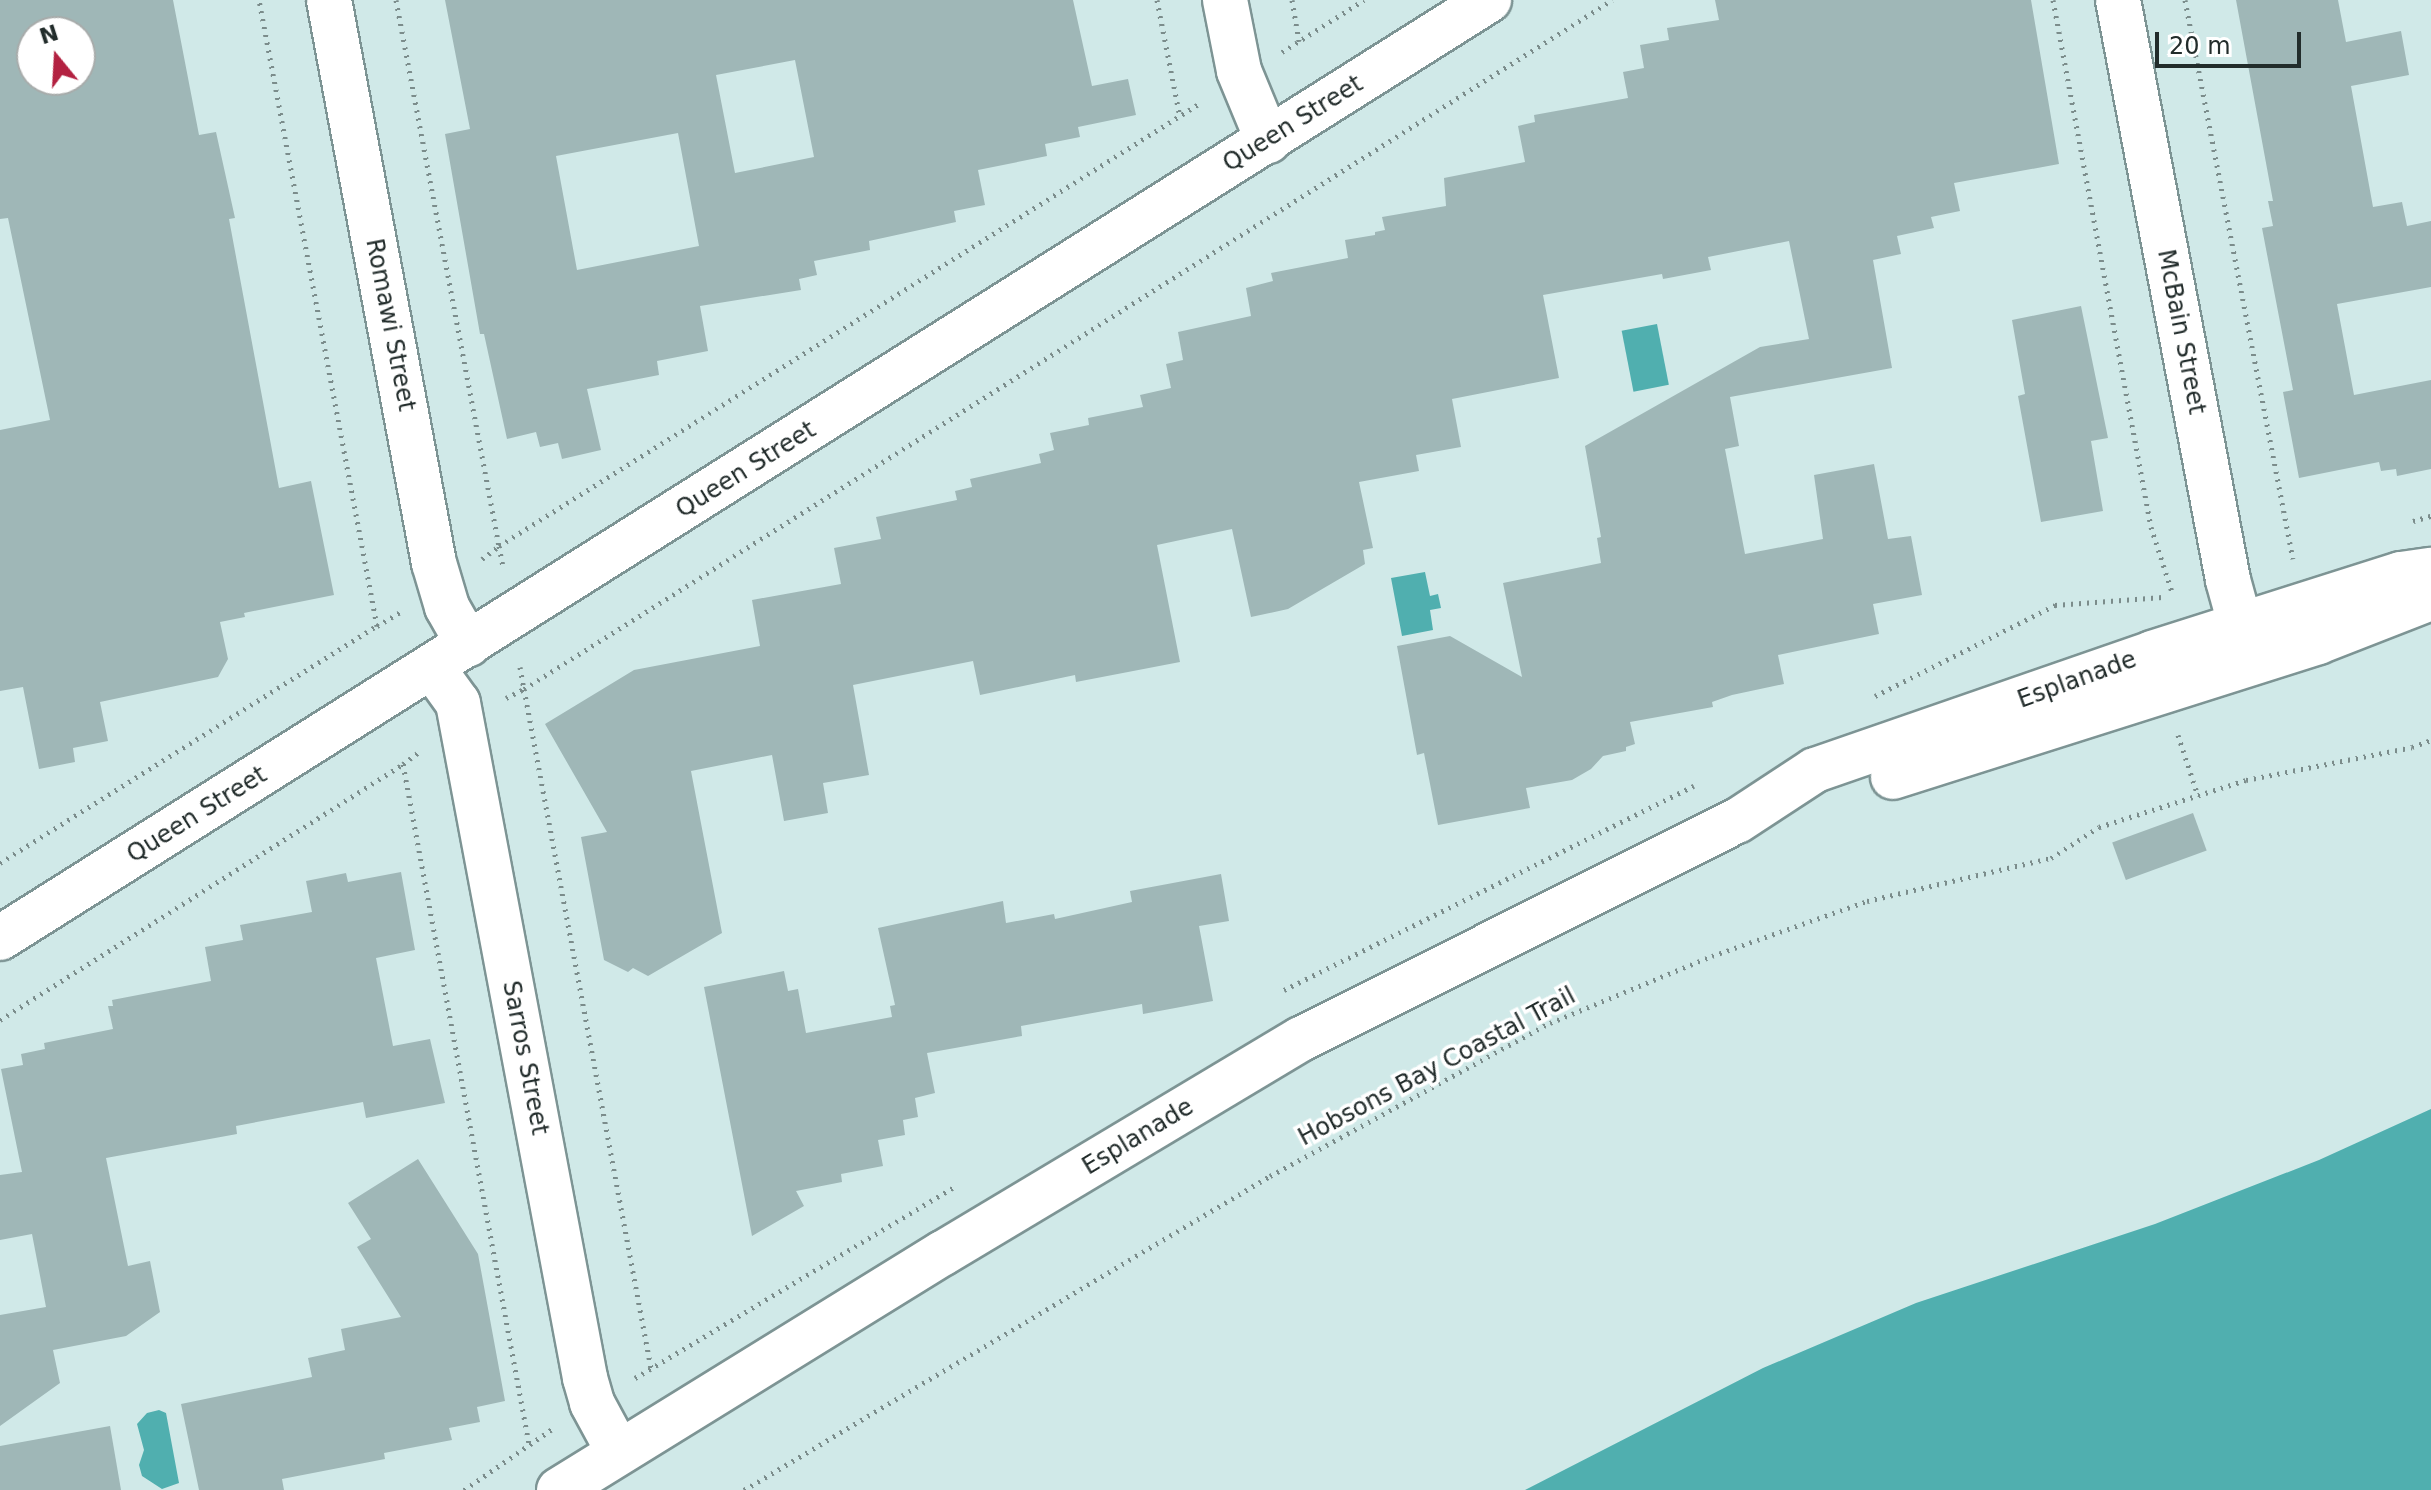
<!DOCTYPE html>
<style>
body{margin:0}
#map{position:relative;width:2431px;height:1490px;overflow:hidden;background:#d0e9e8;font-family:"DejaVu Sans",sans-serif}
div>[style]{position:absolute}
.water>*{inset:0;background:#50afaf;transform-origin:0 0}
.building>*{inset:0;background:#9fb7b7;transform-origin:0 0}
.path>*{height:5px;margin-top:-2.5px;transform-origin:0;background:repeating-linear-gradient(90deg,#7b8c8b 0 2px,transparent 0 8px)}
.roads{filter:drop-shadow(2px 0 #7d9494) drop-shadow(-2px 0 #7d9494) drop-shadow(0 2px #7d9494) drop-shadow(0 -2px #7d9494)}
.street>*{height:44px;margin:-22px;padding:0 22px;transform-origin:22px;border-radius:22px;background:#fff}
.secondary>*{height:44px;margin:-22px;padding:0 22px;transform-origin:22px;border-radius:22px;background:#fff}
span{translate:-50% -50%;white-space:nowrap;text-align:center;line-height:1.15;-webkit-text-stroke:7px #fff;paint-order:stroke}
.street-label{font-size:24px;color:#222c2b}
.north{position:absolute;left:16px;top:16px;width:80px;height:80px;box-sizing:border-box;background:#fff;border:2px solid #a7abaa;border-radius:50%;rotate:342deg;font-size:22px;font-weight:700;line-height:32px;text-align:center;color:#222c2b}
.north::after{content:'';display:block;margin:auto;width:28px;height:36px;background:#b32141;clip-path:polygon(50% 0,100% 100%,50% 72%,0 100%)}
.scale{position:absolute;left:2155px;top:32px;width:146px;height:36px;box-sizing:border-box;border:4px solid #222c2b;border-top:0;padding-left:10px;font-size:24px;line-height:28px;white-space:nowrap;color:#222c2b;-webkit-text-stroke:6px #fff;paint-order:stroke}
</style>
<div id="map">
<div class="water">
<div style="left:1657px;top:324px;width:62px;height:36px;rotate:79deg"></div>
<div style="clip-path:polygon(1425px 572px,1430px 596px,1438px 594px,1441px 608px,1430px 610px,1433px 630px,1402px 636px,1391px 578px)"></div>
<div style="clip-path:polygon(2431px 1109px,2431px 1490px,1525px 1490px,1763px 1368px,1916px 1303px,2155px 1224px,2319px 1160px)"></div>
<div style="clip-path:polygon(159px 1410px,166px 1413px,179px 1483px,162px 1489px,142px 1476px,139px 1465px,144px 1450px,137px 1424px,147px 1413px)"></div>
</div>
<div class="building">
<div style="clip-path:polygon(evenodd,0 0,173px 0,199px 135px,216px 132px,235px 218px,229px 219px,279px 488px,311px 481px,334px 595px,244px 613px,245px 617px,220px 622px,228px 659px,218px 677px,100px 702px,108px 741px,73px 748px,75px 762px,39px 769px,23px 687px,0 691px,0 430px,50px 420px,8px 218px,0 219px,0 0,32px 32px,80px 32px,80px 80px,32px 80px,32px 32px)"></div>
<div style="clip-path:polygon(evenodd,445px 0,1073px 0,1092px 86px,1128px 79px,1136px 115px,1078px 127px,1080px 137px,1045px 144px,1047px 156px,978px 170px,985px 205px,954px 211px,956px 222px,869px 241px,870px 250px,814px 261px,817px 275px,799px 279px,801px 290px,700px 306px,708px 351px,657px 361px,659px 375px,587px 389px,601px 450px,562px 459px,558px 443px,540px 447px,536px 432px,507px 439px,484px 334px,480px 334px,445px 134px,470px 129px,445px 0,795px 60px,814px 157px,735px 173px,716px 75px,795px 60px,445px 0,678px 133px,699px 246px,577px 270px,556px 156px,678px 133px)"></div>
<div style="clip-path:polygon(1715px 0,2031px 0,2059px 164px,1954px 183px,1960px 211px,1931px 217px,1934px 228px,1897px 236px,1901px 254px,1873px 260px,1892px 368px,1730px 397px,1739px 446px,1725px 449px,1745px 554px,1823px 539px,1814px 475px,1874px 464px,1888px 539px,1911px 536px,1922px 595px,1873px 604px,1879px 634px,1778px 655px,1784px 684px,1732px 695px,1712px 702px,1713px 707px,1630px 722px,1635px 744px,1626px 747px,1626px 751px,1603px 756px,1591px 769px,1572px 780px,1526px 788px,1530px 808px,1438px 825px,1424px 753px,1417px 755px,1397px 646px,1450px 636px,1522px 677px,1503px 583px,1601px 563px,1597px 538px,1601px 537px,1585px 446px,1760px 347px,1809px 339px,1789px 241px,1708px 257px,1711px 270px,1663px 279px,1662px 274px,1543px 295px,1559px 378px,1452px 399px,1461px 447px,1416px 455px,1419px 471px,1359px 482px,1373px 548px,1363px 550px,1365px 564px,1288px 609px,1251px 617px,1232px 529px,1157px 545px,1180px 662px,1076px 682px,1075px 675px,980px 695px,973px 661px,853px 685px,869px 775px,823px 783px,828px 813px,784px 821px,772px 755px,691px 771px,722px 933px,648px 976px,633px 968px,628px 972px,604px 960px,581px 837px,607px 832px,545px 724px,634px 670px,760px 646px,752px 600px,841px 584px,834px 548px,881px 539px,876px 517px,957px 500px,955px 491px,972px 487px,970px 479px,1041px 463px,1039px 454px,1054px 450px,1050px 433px,1089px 425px,1088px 418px,1143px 407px,1140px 395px,1171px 388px,1166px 364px,1183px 360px,1178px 332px,1251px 316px,1246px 288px,1273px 281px,1271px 273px,1348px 258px,1345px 240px,1375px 235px,1375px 232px,1385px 230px,1382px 217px,1446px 206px,1444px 178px,1525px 162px,1518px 126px,1535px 122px,1534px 115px,1628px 98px,1623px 72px,1644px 68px,1640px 45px,1669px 40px,1667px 28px,1719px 20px)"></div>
<div style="clip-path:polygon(2236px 0,2338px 0,2346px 42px,2401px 31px,2409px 75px,2351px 86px,2373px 207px,2402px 202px,2407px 226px,2431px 221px,2431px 287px,2337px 304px,2354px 395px,2431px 380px,2431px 469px,2397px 476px,2396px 469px,2381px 471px,2379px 462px,2299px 478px,2283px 392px,2293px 390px,2262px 228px,2273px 226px,2268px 201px,2273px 201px)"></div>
<div style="clip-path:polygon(2081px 306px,2108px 438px,2091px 441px,2103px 511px,2041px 522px,2018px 396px,2025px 394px,2012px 320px)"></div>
<div style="left:2193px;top:813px;width:40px;height:86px;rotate:70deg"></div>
<div style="clip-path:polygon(401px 872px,415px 950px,376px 958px,393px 1046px,430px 1039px,445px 1103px,366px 1118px,363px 1102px,236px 1126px,237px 1134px,106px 1158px,128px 1266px,150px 1261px,160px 1312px,126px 1336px,53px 1350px,60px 1383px,0 1426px,0 1315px,46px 1307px,32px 1234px,0 1240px,0 1175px,22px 1172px,1px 1069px,23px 1065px,21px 1054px,45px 1049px,44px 1043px,113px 1029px,108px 1006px,113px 1006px,112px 1000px,211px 981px,205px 947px,243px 940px,240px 925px,312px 912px,306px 881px,346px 873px,348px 882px)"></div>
<div style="clip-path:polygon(1221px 874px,1229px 921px,1199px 926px,1213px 1001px,1143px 1014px,1142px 1004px,1021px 1026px,1022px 1036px,927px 1053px,935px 1093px,915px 1098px,918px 1117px,903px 1120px,905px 1135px,878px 1140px,883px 1166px,841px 1174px,842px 1182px,796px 1191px,804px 1206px,752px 1236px,704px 987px,784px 971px,788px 991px,798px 989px,806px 1033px,892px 1017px,890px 1006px,895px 1005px,878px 928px,1003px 901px,1006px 923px,1054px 914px,1055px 919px,1132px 902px,1130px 891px)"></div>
<div style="clip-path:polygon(418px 1159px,478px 1254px,505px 1401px,477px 1407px,480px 1422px,449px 1428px,452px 1440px,384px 1453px,385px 1459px,282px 1479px,284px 1490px,199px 1490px,181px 1404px,312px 1377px,308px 1358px,345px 1350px,341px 1329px,401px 1317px,357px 1247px,371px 1239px,348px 1203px)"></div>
<div style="clip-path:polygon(110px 1426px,121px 1490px,0 1490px,0 1446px)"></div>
</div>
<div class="path">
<div style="left:396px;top:0;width:556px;rotate:79.32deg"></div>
<div style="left:499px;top:546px;width:831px;rotate:-32.28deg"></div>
<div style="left:1157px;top:0;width:119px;rotate:78.9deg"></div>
<div style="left:1292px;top:0;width:42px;rotate:80.3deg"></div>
<div style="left:2053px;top:0;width:536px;rotate:79.47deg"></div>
<div style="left:2151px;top:527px;width:71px;rotate:72.1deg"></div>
<div style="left:2185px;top:0;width:569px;rotate:79.07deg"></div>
<div style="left:1282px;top:52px;width:97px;rotate:-32.4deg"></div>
<div style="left:2413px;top:521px;width:19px;rotate:-16deg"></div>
<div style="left:482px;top:559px;width:21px;rotate:-37deg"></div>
<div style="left:499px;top:546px;width:21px;rotate:79deg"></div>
<div style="left:377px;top:626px;width:27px;rotate:-31deg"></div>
<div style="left:520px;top:667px;width:22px;rotate:80deg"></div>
<div style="left:524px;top:689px;width:1288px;rotate:-32.34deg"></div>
<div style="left:1875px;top:696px;width:202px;rotate:-26.8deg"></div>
<div style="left:2055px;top:605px;width:108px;rotate:-4.2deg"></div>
<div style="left:506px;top:698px;width:20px;rotate:-27deg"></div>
<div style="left:524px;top:689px;width:691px;rotate:79.41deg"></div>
<div style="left:2178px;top:735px;width:64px;rotate:71.8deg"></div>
<div style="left:403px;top:764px;width:20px;rotate:-37deg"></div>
<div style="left:0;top:863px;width:445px;rotate:-32.2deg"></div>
<div style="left:377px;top:626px;width:637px;rotate:-100.67deg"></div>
<div style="left:1284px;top:990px;width:458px;rotate:-26.5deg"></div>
<div style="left:0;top:1020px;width:477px;rotate:-32.4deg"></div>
<div style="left:403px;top:764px;width:692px;rotate:79.5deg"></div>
<div style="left:635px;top:1378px;width:374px;rotate:-30.9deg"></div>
<div style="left:464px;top:1490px;width:107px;rotate:-34.7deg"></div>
<div style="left:744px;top:1490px;width:613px;rotate:-30.84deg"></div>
<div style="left:1270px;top:1176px;width:319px;rotate:-28.7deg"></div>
<div style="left:1550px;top:1023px;width:175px;rotate:-22.5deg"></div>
<div style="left:1712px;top:956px;width:164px;rotate:-19.5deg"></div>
<div style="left:1867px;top:901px;width:189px;rotate:-13.2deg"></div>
<div style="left:2051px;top:858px;width:57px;rotate:-32.9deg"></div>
<div style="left:2099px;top:827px;width:154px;rotate:-17.7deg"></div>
<div style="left:2246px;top:780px;width:169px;rotate:-11.2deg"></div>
<div style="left:2412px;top:747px;width:20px;rotate:-20deg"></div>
</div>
<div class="roads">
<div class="street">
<div style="left:329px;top:0;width:573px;rotate:79.44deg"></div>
<div style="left:434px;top:563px;width:46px;rotate:73.5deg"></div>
<div style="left:447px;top:607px;width:43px;rotate:60.4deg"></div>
<div style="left:1225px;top:0;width:72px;rotate:78.8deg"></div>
<div style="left:1239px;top:71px;width:76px;rotate:67.5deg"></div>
<div style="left:2118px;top:0;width:590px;rotate:79.26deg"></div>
<div style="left:2228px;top:580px;width:83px;rotate:74.6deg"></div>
<div style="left:432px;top:667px;width:44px;rotate:54.2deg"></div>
<div style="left:458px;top:703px;width:687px;rotate:79.34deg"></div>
<div style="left:585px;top:1378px;width:26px;rotate:74deg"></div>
<div style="left:592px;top:1403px;width:55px;rotate:61.6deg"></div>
</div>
<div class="secondary">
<div style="left:1893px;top:777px;width:446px;rotate:-17.6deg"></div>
<div style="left:2318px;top:642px;width:121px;rotate:-21.3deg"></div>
<div style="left:0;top:938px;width:1760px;rotate:-32.21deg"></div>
<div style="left:559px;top:1490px;width:451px;rotate:-31.7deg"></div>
<div style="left:943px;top:1253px;width:417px;rotate:-30.9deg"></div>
<div style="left:1301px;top:1039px;width:487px;rotate:-26.6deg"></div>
<div style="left:1737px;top:821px;width:93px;rotate:-33.2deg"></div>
<div style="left:1815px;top:770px;width:357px;rotate:-19.1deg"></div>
<div style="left:2152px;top:653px;width:261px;rotate:-17.6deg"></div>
<div style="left:2401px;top:574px;width:30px;rotate:-8deg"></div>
</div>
</div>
<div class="street-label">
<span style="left:1293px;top:124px;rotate:-32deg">Queen Street</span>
<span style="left:390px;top:325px;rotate:79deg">Romawi Street</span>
<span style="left:2181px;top:332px;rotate:79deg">McBain Street</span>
<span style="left:746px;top:470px;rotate:-32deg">Queen Street</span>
<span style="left:2077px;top:680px;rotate:-20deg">Esplanade</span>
<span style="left:197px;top:815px;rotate:-32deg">Queen Street</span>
<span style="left:525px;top:1058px;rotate:79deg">Sarros Street</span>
<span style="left:1437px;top:1067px;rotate:-28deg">Hobsons Bay Coastal Trail</span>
<span style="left:1138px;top:1137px;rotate:-31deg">Esplanade</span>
</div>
<div class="north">N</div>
<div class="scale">20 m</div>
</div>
